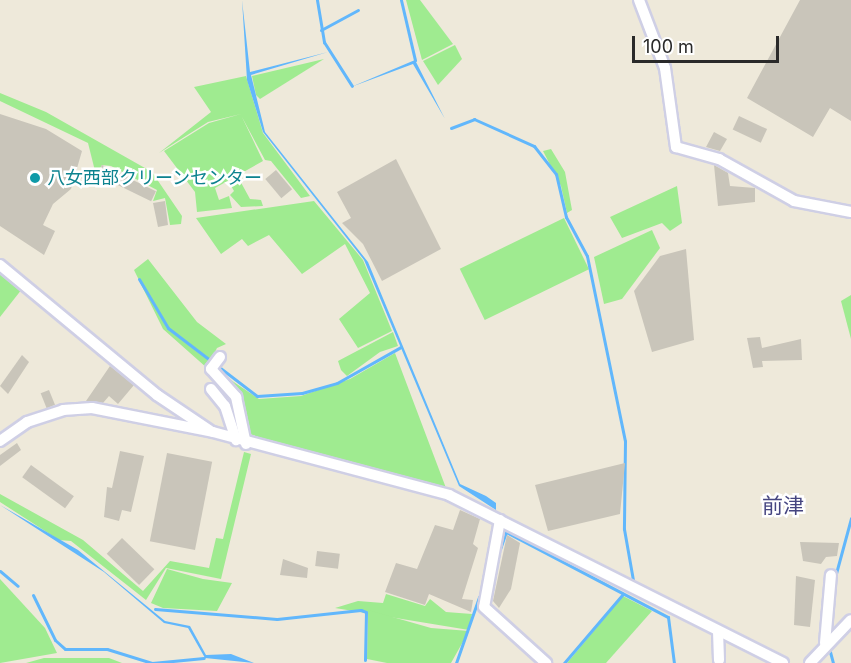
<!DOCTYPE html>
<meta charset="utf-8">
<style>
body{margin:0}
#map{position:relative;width:851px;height:663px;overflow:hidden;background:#eee9da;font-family:Inter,"Noto Sans JP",sans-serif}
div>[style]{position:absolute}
.green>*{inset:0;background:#9feb90;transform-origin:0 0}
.water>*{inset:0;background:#61b7fc}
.stream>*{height:3px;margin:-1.5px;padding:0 1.5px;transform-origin:1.5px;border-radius:1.5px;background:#61b7fc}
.building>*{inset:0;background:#c9c5ba;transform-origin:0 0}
.roads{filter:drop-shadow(2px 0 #cfcfe5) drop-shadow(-2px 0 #cfcfe5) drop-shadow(0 2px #cfcfe5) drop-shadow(0 -2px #cfcfe5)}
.minor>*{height:10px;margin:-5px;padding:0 5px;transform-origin:5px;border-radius:5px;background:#fff}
.dots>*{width:16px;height:16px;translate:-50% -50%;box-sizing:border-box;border:3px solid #fff;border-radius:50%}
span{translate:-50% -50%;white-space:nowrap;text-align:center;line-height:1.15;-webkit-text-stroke:5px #fff;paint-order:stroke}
.culture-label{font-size:18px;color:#0d838f}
.left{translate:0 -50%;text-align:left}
.quarter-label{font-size:21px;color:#454580}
.scale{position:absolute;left:632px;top:36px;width:147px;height:27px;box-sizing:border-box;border:3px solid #2a2a2a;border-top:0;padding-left:8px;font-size:18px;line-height:21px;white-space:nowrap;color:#2a2a2a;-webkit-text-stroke:4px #fff;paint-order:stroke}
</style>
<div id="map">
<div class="green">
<div style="clip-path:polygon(406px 0,420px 0,453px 44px,422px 60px)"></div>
<div style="clip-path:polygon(455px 45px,462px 59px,438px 85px,423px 61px)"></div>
<div style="clip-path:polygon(324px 59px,260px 99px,256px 95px,252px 76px)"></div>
<div style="clip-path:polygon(246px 76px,263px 133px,310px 196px,301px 198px,271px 161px,265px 160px,242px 117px,263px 161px,215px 188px,219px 200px,229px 196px,232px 208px,197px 212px,195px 192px,164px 151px,209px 123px,241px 114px,208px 122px,159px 153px,211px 112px,194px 87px)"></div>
<div style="clip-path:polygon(0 93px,46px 112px,152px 172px,182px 216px,181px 224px,170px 225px,165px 198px,153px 201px,157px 190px,111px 166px,102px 165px,96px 175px,88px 143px,0 101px)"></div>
<div style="clip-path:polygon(551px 149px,565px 172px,572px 210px,567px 213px,561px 186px,543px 151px)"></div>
<div style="clip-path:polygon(238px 177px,250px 199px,261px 200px,263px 206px,241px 207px,230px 195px,234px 191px,229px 182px)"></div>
<div style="clip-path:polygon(677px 186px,682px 223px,670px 231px,662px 223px,622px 238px,610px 217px)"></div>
<div style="clip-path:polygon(314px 201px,363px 260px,392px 331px,358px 348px,339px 319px,370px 293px,345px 244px,302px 274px,269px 235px,248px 246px,242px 239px,221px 254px,196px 218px)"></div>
<div style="left:564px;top:218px;width:57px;height:116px;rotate:64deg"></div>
<div style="clip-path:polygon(652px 230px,660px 248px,622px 299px,604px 304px,594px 257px)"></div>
<div style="clip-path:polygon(148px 259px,197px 322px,226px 344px,217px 348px,207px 368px,163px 329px,134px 270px)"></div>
<div style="clip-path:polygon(0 272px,22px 289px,0 317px)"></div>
<div style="clip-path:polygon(851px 295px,851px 339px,841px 301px)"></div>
<div style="clip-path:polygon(393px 332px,398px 346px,380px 352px,347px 376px,341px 370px,338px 361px)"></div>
<div style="clip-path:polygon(395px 353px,446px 488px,324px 460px,250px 434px,234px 388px,219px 372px,259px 399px,301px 396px,350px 379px)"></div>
<div style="clip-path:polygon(244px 452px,251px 454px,221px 579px,166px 568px,146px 600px,71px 541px,59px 540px,0 502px,0 494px,83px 540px,143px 591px,170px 561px,209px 568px,216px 538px,223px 539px)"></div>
<div style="clip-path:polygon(167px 569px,203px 579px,232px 583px,217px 611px,163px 608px,151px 603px)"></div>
<div style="clip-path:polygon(0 579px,45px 628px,57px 653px,0 663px)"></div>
<div style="clip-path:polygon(386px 594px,425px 606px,430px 599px,446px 612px,472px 614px,469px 630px,335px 608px,358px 601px,383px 603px)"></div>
<div style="clip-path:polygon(623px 596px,652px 611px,606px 663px,567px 663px)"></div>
<div style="clip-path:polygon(368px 610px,431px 628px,469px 631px,451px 663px,387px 663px,367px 659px)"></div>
<div style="clip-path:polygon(44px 658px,109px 658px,122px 663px,26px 663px)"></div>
</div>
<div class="water">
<div style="clip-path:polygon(242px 0,250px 72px,328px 52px,251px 75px,265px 132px,368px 262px,460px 484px,486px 496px,496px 503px,496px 510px,459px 486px,364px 260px,263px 132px,247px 80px)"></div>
<div style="clip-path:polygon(415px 60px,445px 119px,413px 64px,351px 87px)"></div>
<div style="clip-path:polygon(0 505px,78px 550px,165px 621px,190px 626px,206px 655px,231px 654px,254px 663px,205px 658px,188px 628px,164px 623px,104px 572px)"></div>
</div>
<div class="stream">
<div style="left:317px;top:0;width:43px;rotate:80.5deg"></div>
<div style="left:324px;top:42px;width:52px;rotate:57.5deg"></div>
<div style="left:401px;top:0;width:62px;rotate:76.9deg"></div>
<div style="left:321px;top:30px;width:42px;rotate:-28.4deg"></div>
<div style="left:451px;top:128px;width:25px;rotate:-21deg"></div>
<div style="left:474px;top:119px;width:66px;rotate:24.2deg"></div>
<div style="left:534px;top:146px;width:36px;rotate:52deg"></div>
<div style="left:556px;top:174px;width:44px;rotate:76.9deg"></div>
<div style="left:566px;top:217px;width:44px;rotate:61.7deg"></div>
<div style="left:587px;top:256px;width:189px;rotate:78.4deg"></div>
<div style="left:625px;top:441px;width:88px;rotate:90.7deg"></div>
<div style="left:624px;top:529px;width:52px;rotate:80deg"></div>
<div style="left:139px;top:279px;width:57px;rotate:59.4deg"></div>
<div style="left:168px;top:328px;width:112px;rotate:37.4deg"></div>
<div style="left:257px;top:396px;width:45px;rotate:-3.8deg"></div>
<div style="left:302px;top:393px;width:36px;rotate:-16deg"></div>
<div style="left:337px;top:383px;width:73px;rotate:-29.4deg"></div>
<div style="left:500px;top:549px;width:18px;rotate:-71deg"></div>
<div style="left:506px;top:532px;width:183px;rotate:27.7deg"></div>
<div style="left:668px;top:617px;width:46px;rotate:82.6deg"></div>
<div style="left:0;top:571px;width:23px;rotate:40deg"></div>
<div style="left:835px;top:577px;width:61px;rotate:-74.8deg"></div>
<div style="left:33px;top:595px;width:50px;rotate:63.9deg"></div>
<div style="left:55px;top:640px;width:13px;rotate:42deg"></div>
<div style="left:65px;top:649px;width:42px"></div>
<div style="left:107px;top:649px;width:47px;rotate:17.3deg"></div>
<div style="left:152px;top:663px;width:52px;rotate:-5.5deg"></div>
<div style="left:155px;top:609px;width:122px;rotate:4.7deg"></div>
<div style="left:277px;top:619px;width:84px;rotate:-6.1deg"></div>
<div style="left:361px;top:610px;width:5px;rotate:22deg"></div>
<div style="left:366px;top:612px;width:48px;rotate:91.2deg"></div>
<div style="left:829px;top:648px;width:16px;rotate:75deg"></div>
<div style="left:456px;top:663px;width:70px;rotate:-70.8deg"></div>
<div style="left:564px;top:663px;width:91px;rotate:-49.5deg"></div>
</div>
<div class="building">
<div style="clip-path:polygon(800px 0,851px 0,851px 121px,830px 108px,813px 137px,747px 98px)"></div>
<div style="clip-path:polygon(0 114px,46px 129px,82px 151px,71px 189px,53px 204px,43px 225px,55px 231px,44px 255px,0 226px)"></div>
<div style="left:739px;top:116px;width:31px;height:15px;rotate:25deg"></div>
<div style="clip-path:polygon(714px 132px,727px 139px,720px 151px,706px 147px)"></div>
<div style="clip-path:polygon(396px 159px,441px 249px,382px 281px,363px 244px,342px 223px,351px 218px,337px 192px)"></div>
<div style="left:102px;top:165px;width:60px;height:11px;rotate:26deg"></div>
<div style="clip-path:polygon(714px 165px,728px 173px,730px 186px,755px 188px,755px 202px,718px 206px)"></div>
<div style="left:276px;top:170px;width:25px;height:14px;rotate:50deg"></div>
<div style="clip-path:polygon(165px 201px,168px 225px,158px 227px,153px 203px)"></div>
<div style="clip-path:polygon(686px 249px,694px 340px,652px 352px,634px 291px,660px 256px)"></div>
<div style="clip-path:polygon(760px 337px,762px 348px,801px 339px,802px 360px,762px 361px,763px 367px,753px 368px,747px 338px)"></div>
<div style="clip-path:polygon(22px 355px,29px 362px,8px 394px,0 386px)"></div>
<div style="clip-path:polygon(110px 366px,134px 385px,118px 404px,109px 396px,103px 403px,86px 401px)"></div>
<div style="left:49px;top:390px;width:16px;height:9px;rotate:68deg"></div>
<div style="clip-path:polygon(17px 443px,21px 450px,0 466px,0 455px)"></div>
<div style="clip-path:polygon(120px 451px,144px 456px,131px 512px,122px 510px,119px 521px,104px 517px,107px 487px,112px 488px)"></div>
<div style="left:167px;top:453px;width:46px;height:90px;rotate:11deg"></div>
<div style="clip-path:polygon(625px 463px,620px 514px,548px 531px,535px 485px)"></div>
<div style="left:31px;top:465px;width:53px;height:15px;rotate:36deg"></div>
<div style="clip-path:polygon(460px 510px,480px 519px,473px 544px,478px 548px,462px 599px,473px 600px,471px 612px,429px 594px,425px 605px,385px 592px,396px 563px,417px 569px,435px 525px,453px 530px)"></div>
<div style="clip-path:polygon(507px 535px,520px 543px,511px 589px,499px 608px,493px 601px)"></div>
<div style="left:122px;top:538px;width:45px;height:22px;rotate:44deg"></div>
<div style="clip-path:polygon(800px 542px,839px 543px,837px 556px,826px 557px,821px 564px,803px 561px)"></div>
<div style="left:317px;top:551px;width:23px;height:15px;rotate:7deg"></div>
<div style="clip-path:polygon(283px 559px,308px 568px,307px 578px,280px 575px)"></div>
<div style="clip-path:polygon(796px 576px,815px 580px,810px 627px,794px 625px)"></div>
</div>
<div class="roads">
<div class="minor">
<div style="left:639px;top:0;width:73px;rotate:69.1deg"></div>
<div style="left:665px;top:68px;width:80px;rotate:82.1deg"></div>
<div style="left:676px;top:147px;width:45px;rotate:15.6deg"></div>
<div style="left:719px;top:159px;width:86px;rotate:29.2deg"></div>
<div style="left:794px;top:201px;width:58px;rotate:10.9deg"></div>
<div style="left:0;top:265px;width:204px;rotate:39.6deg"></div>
<div style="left:157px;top:395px;width:63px;rotate:33.9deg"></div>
<div style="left:220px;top:357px;width:15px;rotate:127deg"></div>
<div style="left:211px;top:369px;width:38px;rotate:48deg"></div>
<div style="left:236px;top:397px;width:48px;rotate:78deg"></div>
<div style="left:211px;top:389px;width:22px;rotate:51deg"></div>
<div style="left:225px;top:406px;width:36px;rotate:72deg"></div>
<div style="left:0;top:441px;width:33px;rotate:-35deg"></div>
<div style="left:27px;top:422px;width:38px;rotate:-18deg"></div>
<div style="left:63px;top:410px;width:29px;rotate:-4deg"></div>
<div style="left:92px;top:408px;width:123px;rotate:11.2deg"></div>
<div style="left:213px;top:432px;width:244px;rotate:14.9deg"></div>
<div style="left:449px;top:495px;width:374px;rotate:26.7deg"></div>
<div style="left:500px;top:520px;width:88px;rotate:100.4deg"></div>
<div style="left:484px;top:607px;width:84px;rotate:42.1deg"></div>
<div style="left:718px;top:631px;width:29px;rotate:88deg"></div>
<div style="left:825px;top:643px;width:68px;rotate:-85deg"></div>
<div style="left:810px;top:663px;width:59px;rotate:-46.4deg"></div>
</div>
</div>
<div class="dots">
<div style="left:35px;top:178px;background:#0f9aa8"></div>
</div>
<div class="culture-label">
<span class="left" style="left:47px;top:178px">八女西部クリーンセンター</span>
</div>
<div class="quarter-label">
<span style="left:783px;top:506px">前津</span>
</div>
<div class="scale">100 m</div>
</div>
